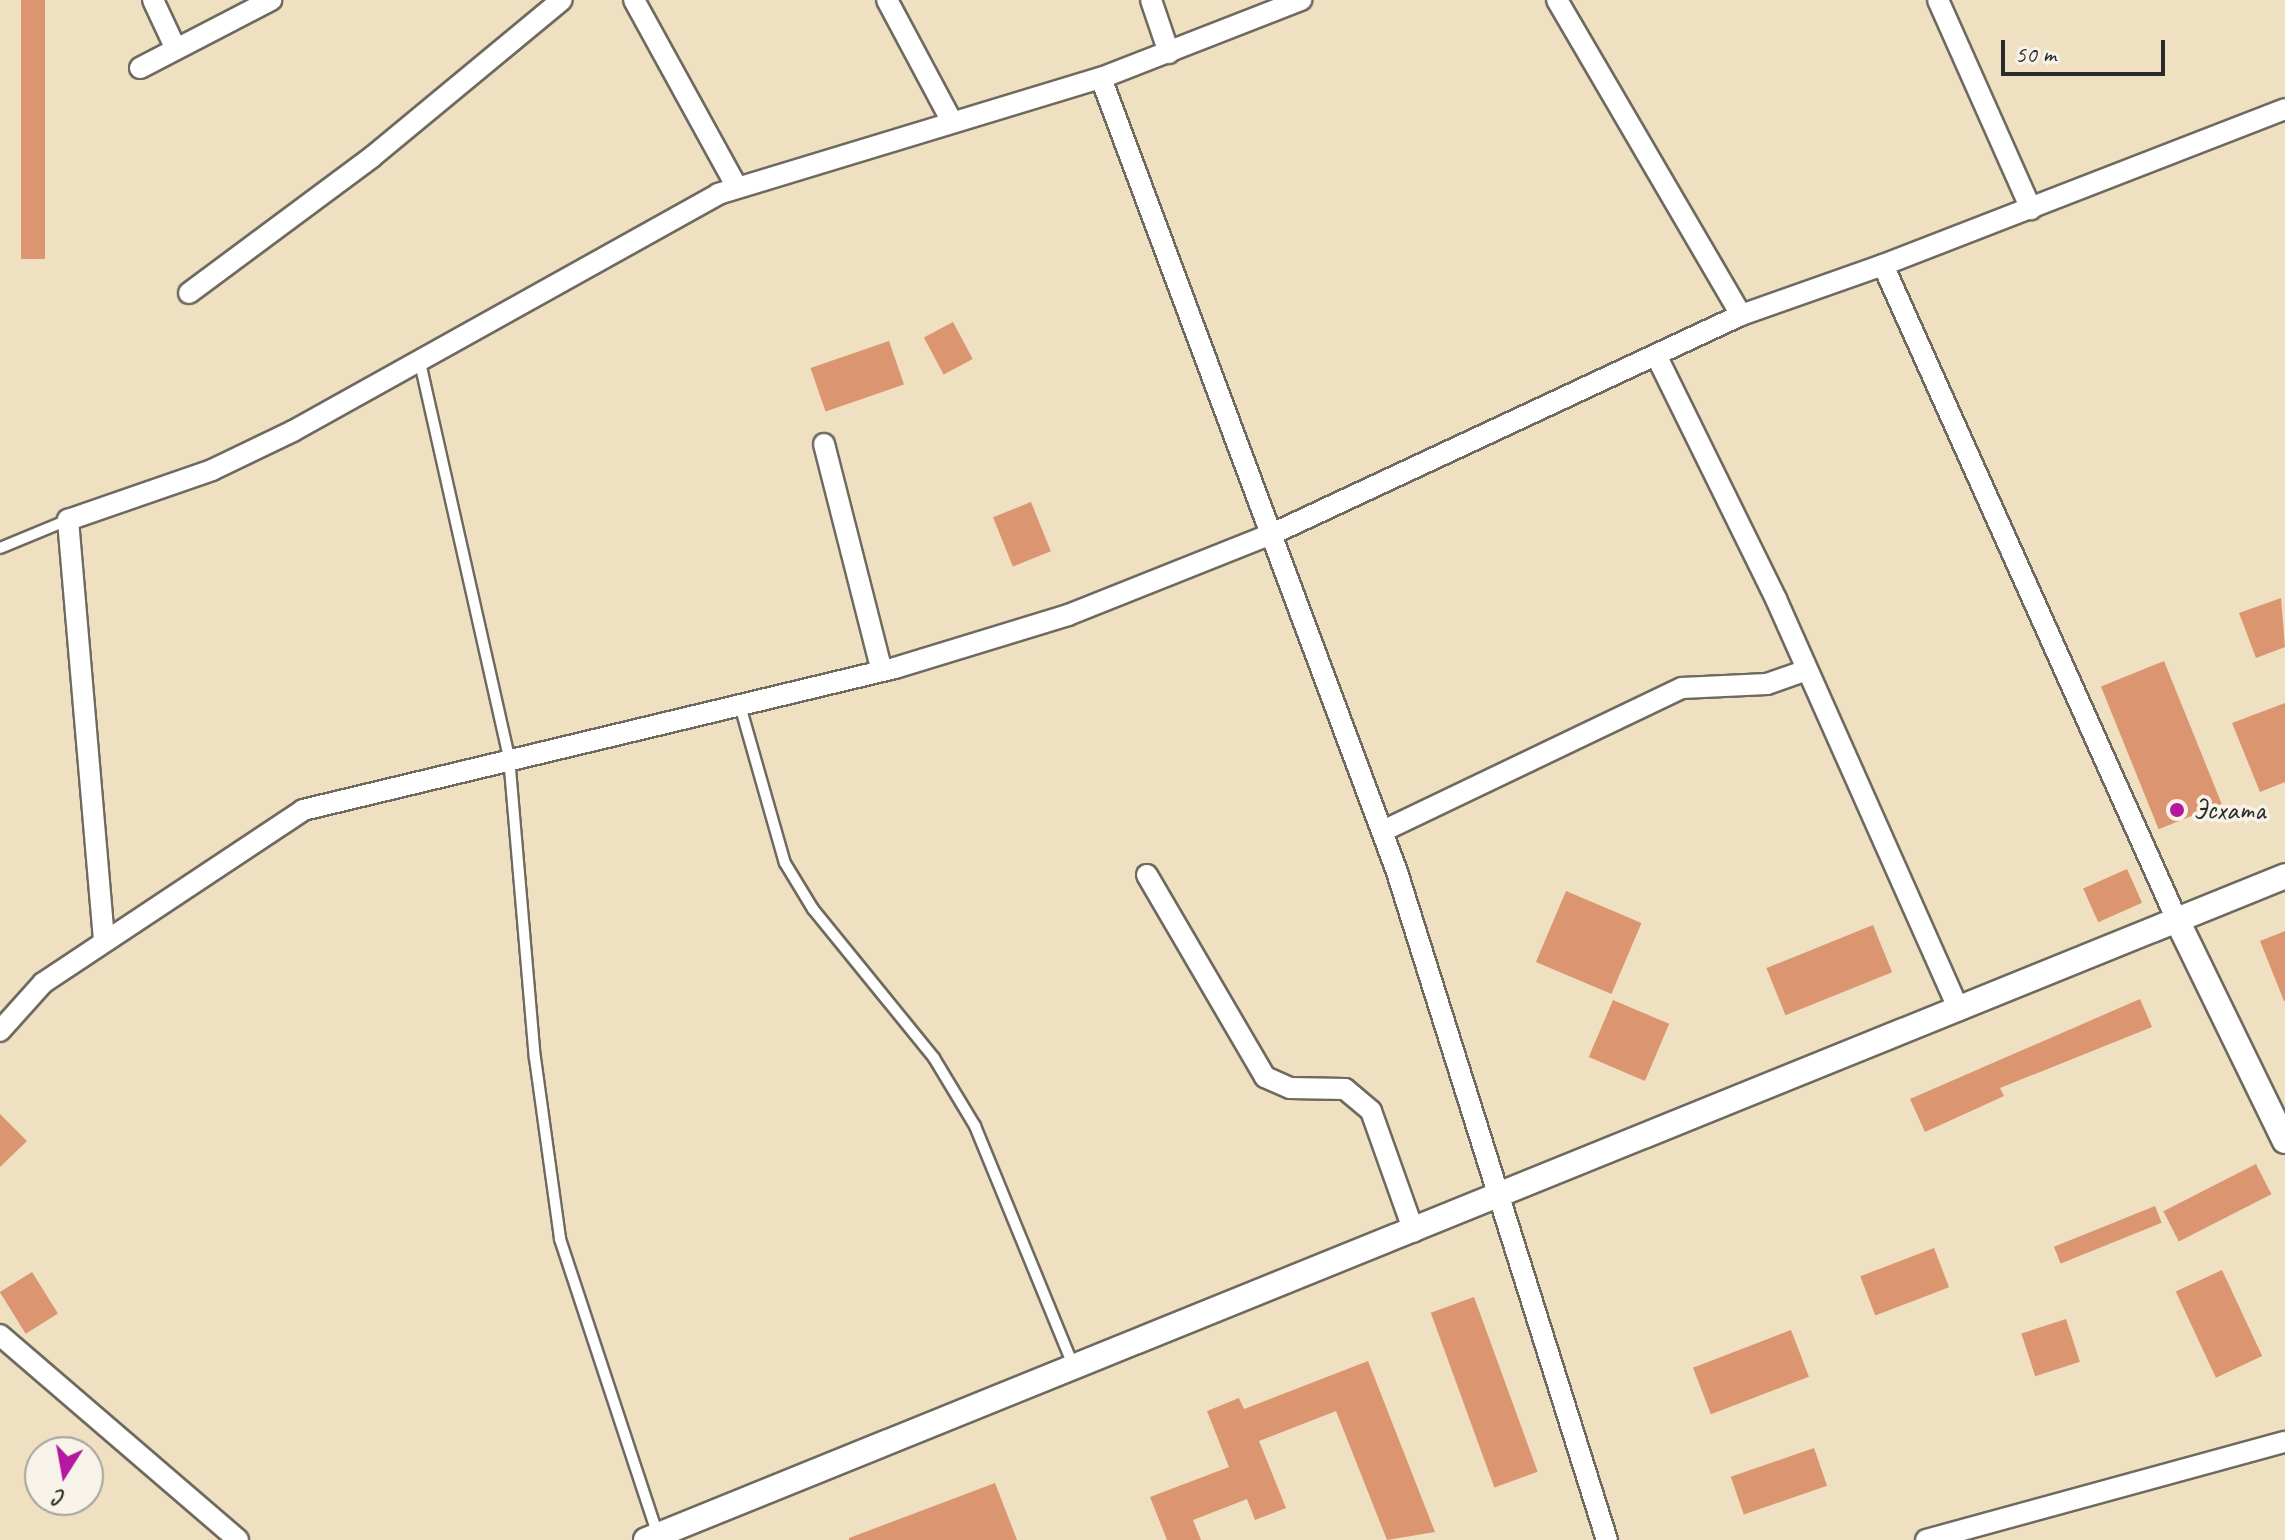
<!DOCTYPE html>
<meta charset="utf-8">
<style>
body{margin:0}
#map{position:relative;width:2285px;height:1540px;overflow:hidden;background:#eee0c0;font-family:Caveat,sans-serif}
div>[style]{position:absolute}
.building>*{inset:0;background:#db9671;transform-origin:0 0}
.roads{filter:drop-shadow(2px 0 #6f6a5f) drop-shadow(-2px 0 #6f6a5f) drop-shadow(0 2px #6f6a5f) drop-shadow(0 -2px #6f6a5f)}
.service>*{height:10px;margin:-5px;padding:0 5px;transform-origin:5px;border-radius:5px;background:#fff}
.minor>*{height:20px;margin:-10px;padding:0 10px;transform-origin:10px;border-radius:10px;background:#fff}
.tertiary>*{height:24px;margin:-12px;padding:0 12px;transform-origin:12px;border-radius:12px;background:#fff}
.dots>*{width:22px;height:22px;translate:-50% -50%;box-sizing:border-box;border:4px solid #f7f3e8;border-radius:50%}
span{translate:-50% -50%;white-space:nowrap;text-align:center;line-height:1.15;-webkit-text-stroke:7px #f7f3e8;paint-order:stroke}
.poi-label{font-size:28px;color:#2b2b2b}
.left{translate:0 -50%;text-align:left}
.north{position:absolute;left:24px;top:1436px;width:80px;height:80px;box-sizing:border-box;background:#f7f3e8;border:2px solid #a5a39c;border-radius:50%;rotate:191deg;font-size:22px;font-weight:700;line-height:32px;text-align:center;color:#2b2b2b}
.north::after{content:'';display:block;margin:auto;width:28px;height:36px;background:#b5179e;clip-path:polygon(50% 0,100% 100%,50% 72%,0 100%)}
.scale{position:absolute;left:2001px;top:40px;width:164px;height:36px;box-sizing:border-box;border:4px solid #2b2b2b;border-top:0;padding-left:10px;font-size:24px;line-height:28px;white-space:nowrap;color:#2b2b2b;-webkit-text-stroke:6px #f7f3e8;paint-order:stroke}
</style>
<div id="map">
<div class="building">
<div style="left:21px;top:0;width:24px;height:259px"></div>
<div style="left:953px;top:322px;width:42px;height:33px;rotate:62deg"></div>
<div style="left:889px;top:341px;width:46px;height:83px;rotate:71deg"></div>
<div style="left:1031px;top:502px;width:53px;height:41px;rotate:68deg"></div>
<div style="clip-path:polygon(2281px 598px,2285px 647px,2256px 658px,2239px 613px)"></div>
<div style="left:2164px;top:661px;width:154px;height:68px;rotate:68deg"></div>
<div style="clip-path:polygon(2285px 703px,2285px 782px,2260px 792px,2232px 723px)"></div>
<div style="left:2127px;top:869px;width:37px;height:48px;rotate:66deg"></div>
<div style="left:1566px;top:891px;width:82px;height:77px;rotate:23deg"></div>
<div style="left:1873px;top:925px;width:51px;height:115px;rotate:68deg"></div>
<div style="clip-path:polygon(2285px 931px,2285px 1001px,2284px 1001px,2260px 941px)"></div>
<div style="clip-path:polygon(2140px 999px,2152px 1027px,2000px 1088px,2004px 1096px,1925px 1132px,1910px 1099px)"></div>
<div style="left:1613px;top:1000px;width:61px;height:62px;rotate:23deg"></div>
<div style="clip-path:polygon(0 1114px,27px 1141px,0 1167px)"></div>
<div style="left:2256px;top:1164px;width:34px;height:104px;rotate:63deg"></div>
<div style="left:2155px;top:1206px;width:18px;height:109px;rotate:68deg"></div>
<div style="left:1934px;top:1248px;width:42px;height:79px;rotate:69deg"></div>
<div style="left:2222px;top:1270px;width:95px;height:51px;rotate:65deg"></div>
<div style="left:32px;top:1272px;width:49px;height:38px;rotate:58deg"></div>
<div style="left:1474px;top:1297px;width:186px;height:46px;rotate:70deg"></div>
<div style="left:2066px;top:1319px;width:45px;height:47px;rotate:72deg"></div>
<div style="left:1791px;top:1330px;width:50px;height:105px;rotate:69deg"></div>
<div style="clip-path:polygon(1368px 1361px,1435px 1532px,1387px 1540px,1336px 1411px,1259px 1441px,1286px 1508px,1255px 1520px,1247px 1499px,1193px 1520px,1201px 1540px,1167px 1540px,1150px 1497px,1229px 1467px,1207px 1411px,1239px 1398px,1244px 1409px)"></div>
<div style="left:1814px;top:1448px;width:40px;height:88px;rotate:71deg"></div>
<div style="clip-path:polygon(995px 1483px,1017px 1540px,849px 1540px,849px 1538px)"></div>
</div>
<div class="roads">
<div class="service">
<div style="left:419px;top:358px;width:409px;rotate:77.3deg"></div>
<div style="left:509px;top:757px;width:302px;rotate:85.1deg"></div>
<div style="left:535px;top:1058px;width:183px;rotate:82.1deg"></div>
<div style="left:560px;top:1239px;width:310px;rotate:71.7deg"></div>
<div style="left:0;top:548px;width:74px;rotate:-22.4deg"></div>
<div style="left:739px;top:702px;width:167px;rotate:74.1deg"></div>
<div style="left:785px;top:863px;width:54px;rotate:58.7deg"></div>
<div style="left:813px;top:909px;width:192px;rotate:50.9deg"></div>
<div style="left:934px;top:1058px;width:79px;rotate:58.9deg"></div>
<div style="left:975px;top:1126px;width:258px;rotate:67.7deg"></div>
</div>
<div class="minor">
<div style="left:153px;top:0;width:54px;rotate:64.9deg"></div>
<div style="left:634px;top:0;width:213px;rotate:61.2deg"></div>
<div style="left:887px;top:0;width:136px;rotate:61.9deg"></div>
<div style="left:1151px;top:0;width:56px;rotate:71.2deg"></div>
<div style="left:1557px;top:0;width:365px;rotate:59.7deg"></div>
<div style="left:1938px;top:0;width:229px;rotate:66deg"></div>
<div style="left:140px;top:68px;width:148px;rotate:-27.4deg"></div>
<div style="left:1101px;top:78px;width:847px;rotate:69.55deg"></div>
<div style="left:1397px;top:872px;width:700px;rotate:72.55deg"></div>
<div style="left:1883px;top:265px;width:431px;rotate:-21.2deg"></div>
<div style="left:189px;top:293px;width:228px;rotate:-36.6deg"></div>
<div style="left:372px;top:157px;width:246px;rotate:-39.6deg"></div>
<div style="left:1656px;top:355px;width:272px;rotate:63.8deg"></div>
<div style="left:1776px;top:599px;width:450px;rotate:66deg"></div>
<div style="left:824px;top:444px;width:234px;rotate:75.7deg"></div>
<div style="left:1383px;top:831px;width:331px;rotate:-25.6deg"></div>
<div style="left:1682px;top:688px;width:85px;rotate:-2.7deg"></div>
<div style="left:1767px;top:684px;width:42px;rotate:-19.3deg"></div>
<div style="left:1147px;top:875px;width:234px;rotate:59.7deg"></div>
<div style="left:1265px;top:1077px;width:27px;rotate:24deg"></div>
<div style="left:1290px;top:1088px;width:55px;rotate:1deg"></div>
<div style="left:1345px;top:1089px;width:34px;rotate:40deg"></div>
<div style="left:1371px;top:1111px;width:128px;rotate:70.4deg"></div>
<div style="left:104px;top:940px;width:422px;rotate:-94.9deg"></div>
<div style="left:68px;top:520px;width:152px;rotate:-19.1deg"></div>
<div style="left:212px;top:470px;width:90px;rotate:-25.7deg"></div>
<div style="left:293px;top:431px;width:487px;rotate:-29.1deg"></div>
<div style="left:718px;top:194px;width:400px;rotate:-16.9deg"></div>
<div style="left:1101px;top:78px;width:215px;rotate:-21.3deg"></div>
<div style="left:0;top:1031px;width:64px;rotate:-48.1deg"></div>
<div style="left:43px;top:983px;width:312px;rotate:-33.6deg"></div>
<div style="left:303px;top:810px;width:609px;rotate:-13.49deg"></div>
<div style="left:895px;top:668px;width:181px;rotate:-17deg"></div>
<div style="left:1068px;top:615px;width:219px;rotate:-21.7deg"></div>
<div style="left:1272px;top:534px;width:518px;rotate:-25.03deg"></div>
<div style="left:1741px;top:315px;width:151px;rotate:-19.4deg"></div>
<div style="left:1883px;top:265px;width:716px;rotate:65.83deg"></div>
<div style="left:0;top:1335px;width:314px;rotate:40.7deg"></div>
<div style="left:1926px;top:1540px;width:372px;rotate:-15.3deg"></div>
</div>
<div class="tertiary">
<div style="left:2176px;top:918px;width:248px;rotate:64deg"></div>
<div style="left:646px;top:1540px;width:1768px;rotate:-22.05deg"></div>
</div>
</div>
<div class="dots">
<div style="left:2177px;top:810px;background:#b5179e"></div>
</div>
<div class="poi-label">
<span class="left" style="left:2193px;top:810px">Эсхата</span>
</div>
<div class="north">С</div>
<div class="scale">50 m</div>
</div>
